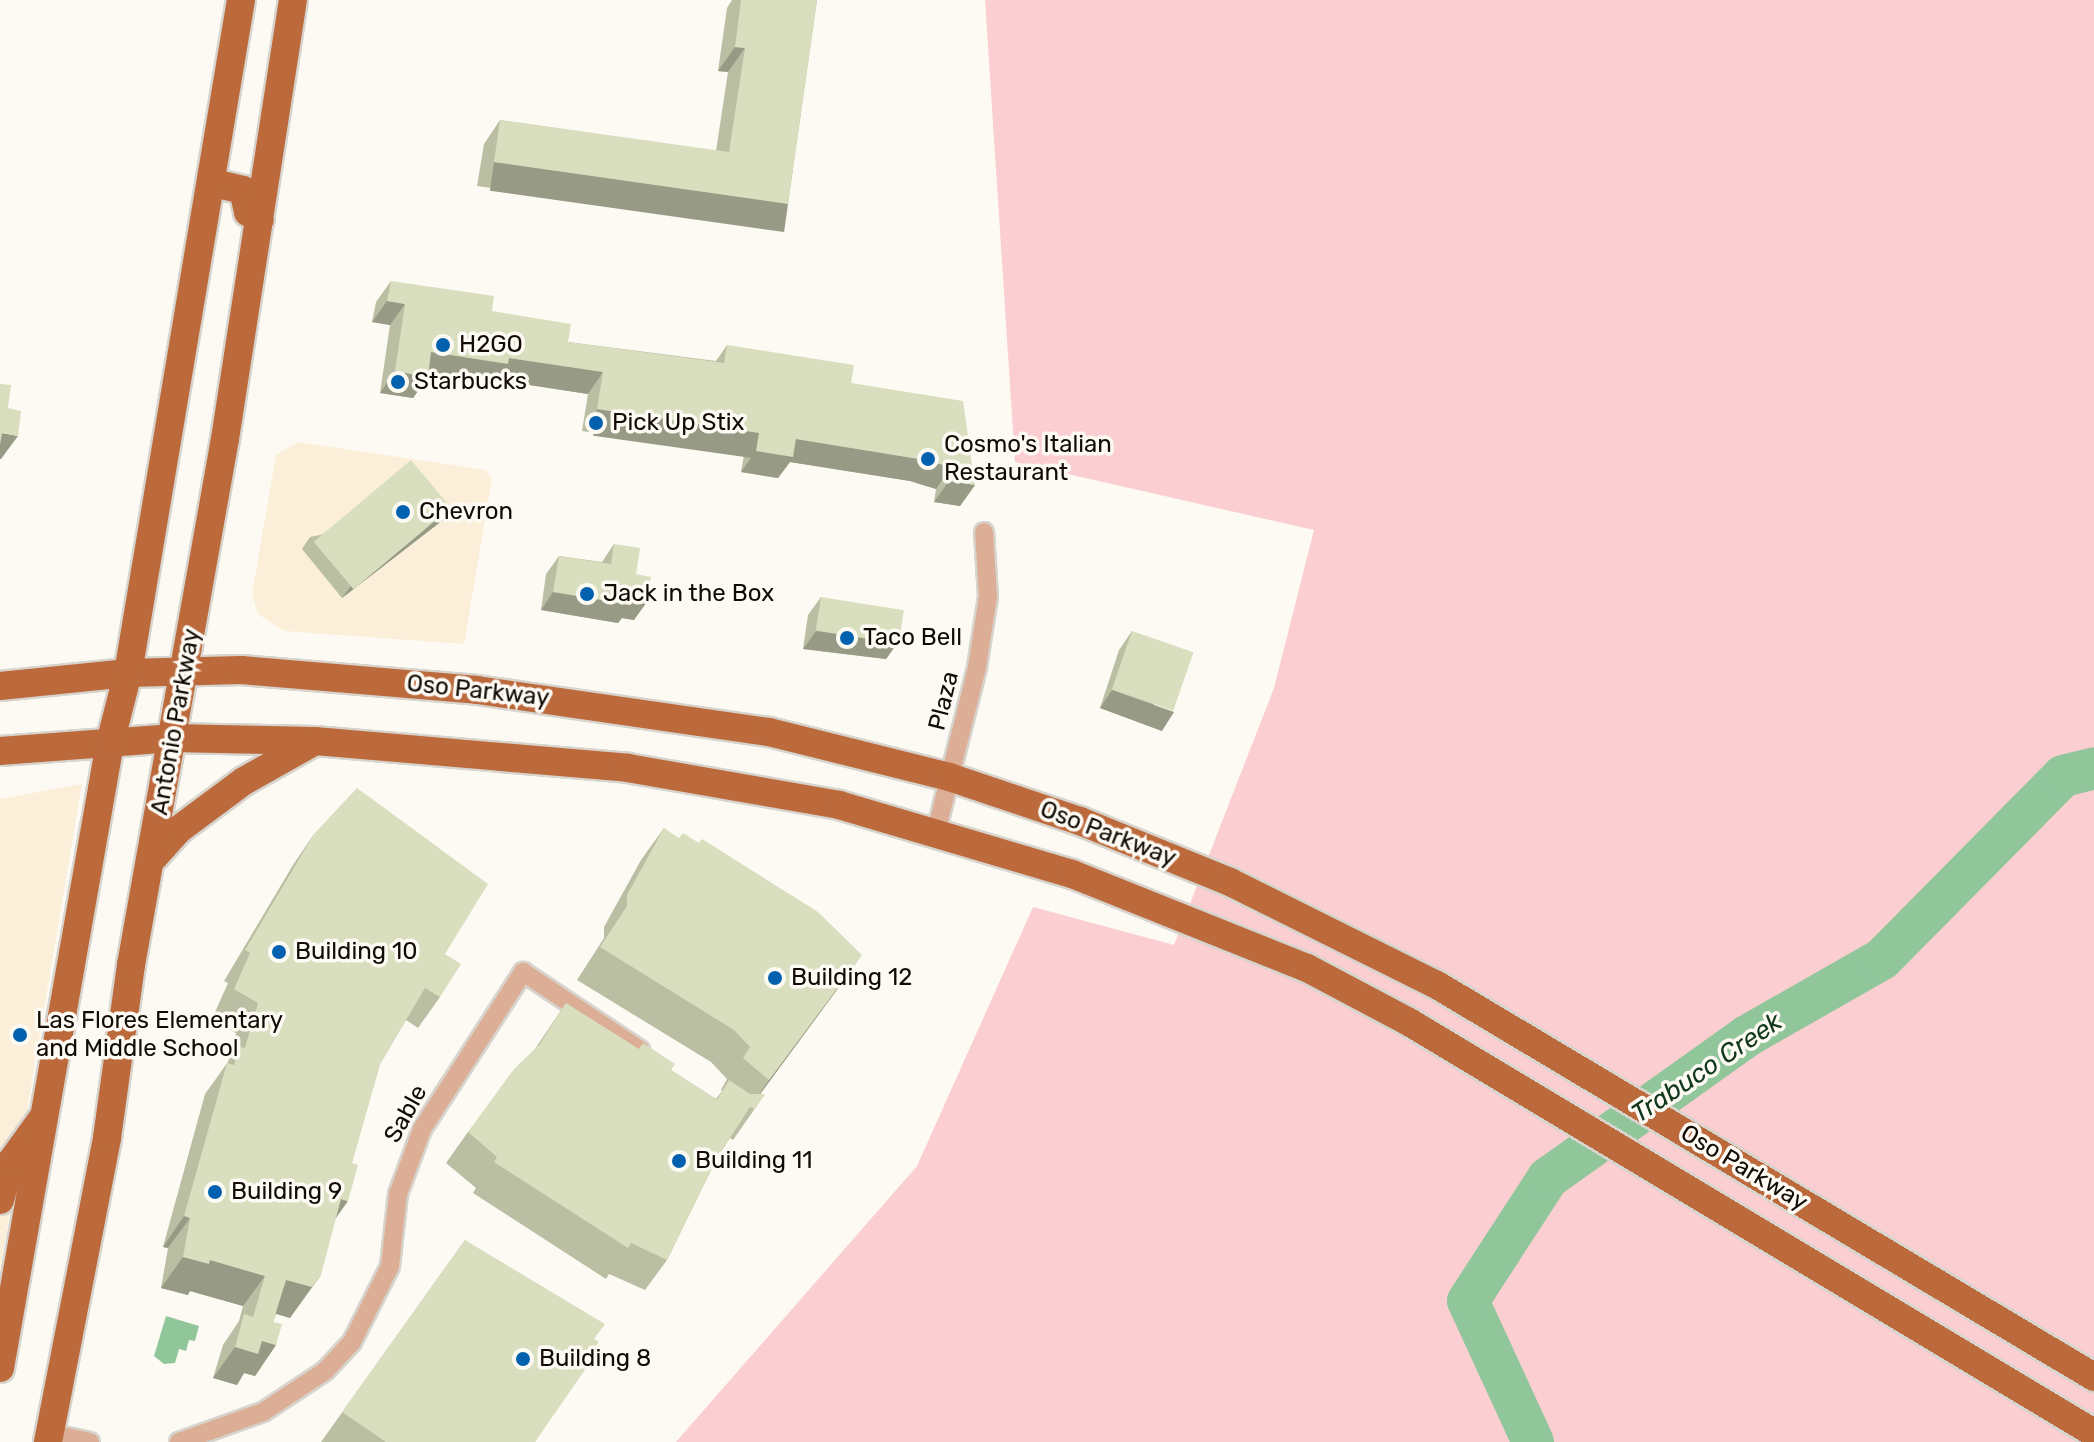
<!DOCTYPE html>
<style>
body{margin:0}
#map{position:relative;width:2094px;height:1442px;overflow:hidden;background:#fdfaf4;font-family:Rubik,sans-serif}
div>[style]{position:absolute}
.built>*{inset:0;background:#fcefd9}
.green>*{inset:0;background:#fbced1}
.water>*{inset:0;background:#91c69b}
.river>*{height:42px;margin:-21px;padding:0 21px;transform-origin:21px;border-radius:21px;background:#91c69b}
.roads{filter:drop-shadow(2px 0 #d7d4cd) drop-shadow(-2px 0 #d7d4cd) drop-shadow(0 2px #d7d4cd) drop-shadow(0 -2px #d7d4cd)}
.street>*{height:18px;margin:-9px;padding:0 9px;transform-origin:9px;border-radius:9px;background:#dcae96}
.primary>*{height:28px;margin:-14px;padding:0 14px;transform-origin:14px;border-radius:14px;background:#bc6a3c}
.wall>*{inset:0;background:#babfa3}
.shaded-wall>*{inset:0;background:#979b85;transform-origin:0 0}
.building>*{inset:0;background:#d8debe;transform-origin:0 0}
.dots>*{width:22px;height:22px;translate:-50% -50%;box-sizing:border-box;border:4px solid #fdfaf4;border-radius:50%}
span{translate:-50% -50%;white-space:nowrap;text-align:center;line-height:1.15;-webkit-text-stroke:7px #fdfaf4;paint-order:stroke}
.poi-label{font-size:24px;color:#110b03}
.left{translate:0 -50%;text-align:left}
.street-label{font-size:24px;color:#110b03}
.water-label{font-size:26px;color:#0f371b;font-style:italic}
</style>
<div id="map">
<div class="built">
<div style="clip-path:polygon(298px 442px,486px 470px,492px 479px,464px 644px,284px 631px,258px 614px,252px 594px,276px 455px)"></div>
<div style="clip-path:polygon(82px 784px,0 1271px,0 799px)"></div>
</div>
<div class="green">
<div style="clip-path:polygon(985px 0,2094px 0,2094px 1442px,676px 1442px,917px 1166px,1033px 907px,1174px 945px,1274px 688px,1314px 530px,1015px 462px)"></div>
</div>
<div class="water">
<div style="clip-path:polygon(166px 1316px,199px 1326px,195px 1341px,189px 1340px,186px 1351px,179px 1349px,175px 1363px,164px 1364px,154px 1356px)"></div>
</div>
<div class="river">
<div style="left:1533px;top:1442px;width:155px;rotate:-114.7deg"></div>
<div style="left:1468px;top:1301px;width:147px;rotate:-57deg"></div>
<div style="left:1548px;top:1178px;width:244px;rotate:-35.5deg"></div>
<div style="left:1747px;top:1036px;width:155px;rotate:-29.7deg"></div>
<div style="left:1882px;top:959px;width:257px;rotate:-45.3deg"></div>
<div style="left:2063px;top:776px;width:32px;rotate:-14deg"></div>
</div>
<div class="roads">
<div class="street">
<div style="left:936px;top:832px;width:170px;rotate:-76deg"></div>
<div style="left:977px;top:667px;width:71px;rotate:-81.1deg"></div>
<div style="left:988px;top:597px;width:65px;rotate:-93.5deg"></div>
<div style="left:50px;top:1433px;width:41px;rotate:12.7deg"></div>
<div style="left:179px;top:1442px;width:89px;rotate:-19.7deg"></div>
<div style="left:263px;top:1412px;width:74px;rotate:-33.5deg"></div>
<div style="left:325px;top:1371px;width:40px;rotate:-47deg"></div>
<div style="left:352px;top:1342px;width:85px;rotate:-63.4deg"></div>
<div style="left:390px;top:1266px;width:72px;rotate:-83.7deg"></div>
<div style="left:398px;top:1194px;width:69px;rotate:-69.7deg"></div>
<div style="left:422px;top:1129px;width:187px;rotate:-57.2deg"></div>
<div style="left:523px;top:972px;width:141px;rotate:33.7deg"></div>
</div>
<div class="primary">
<div style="left:213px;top:183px;width:31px;rotate:13deg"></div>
<div style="left:243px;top:190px;width:23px;rotate:77deg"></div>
<div style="left:248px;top:212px;width:14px;rotate:34deg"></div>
<div style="left:0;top:686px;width:129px;rotate:-5.8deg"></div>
<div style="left:128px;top:673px;width:113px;rotate:-1.5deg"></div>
<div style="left:241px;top:670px;width:237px;rotate:4.8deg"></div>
<div style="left:477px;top:690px;width:295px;rotate:8.2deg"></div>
<div style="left:769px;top:732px;width:186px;rotate:14deg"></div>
<div style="left:949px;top:777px;width:138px;rotate:18.6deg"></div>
<div style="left:1080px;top:821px;width:162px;rotate:22.1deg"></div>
<div style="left:1230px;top:882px;width:231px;rotate:26.5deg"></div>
<div style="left:1437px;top:985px;width:765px;rotate:30.82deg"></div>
<div style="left:0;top:751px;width:171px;rotate:-4.3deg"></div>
<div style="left:171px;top:738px;width:144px;rotate:1.2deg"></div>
<div style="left:315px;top:741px;width:314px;rotate:4.9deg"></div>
<div style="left:628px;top:768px;width:214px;rotate:9.9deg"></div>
<div style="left:839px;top:805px;width:243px;rotate:16.5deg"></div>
<div style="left:1072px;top:874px;width:253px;rotate:21.8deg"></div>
<div style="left:1307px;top:968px;width:115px;rotate:27.9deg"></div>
<div style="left:1409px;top:1022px;width:799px;rotate:30.96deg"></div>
<div style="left:154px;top:857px;width:36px;rotate:-48deg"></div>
<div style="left:178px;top:830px;width:82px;rotate:-36.6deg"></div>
<div style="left:244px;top:781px;width:81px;rotate:-29.4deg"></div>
<div style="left:0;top:1200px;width:40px;rotate:-74deg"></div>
<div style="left:11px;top:1162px;width:53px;rotate:-54.2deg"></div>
<div style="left:0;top:1368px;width:635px;rotate:-80.02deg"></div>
<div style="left:110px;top:743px;width:72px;rotate:-75.6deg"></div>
<div style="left:128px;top:673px;width:682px;rotate:-80.47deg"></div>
<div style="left:48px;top:1442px;width:310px;rotate:-79deg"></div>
<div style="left:107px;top:1138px;width:175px;rotate:-82.1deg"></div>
<div style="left:131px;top:965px;width:534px;rotate:-79.87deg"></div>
<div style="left:225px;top:439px;width:444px;rotate:-81.2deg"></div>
</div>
</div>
<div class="wall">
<div style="clip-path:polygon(732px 0,817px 0,788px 204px,771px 228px,477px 186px,484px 144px,500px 120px,716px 151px,728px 72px,718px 71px,727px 8px)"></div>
<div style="clip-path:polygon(391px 281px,492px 311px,568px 342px,716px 361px,727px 345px,851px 383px,975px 485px,960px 506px,934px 502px,936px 489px,910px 481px,790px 462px,778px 478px,741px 472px,744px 455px,582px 431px,588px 394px,497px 380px,493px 386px,428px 376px,413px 398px,380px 393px,390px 325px,372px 322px,376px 302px)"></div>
<div style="clip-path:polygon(451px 508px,443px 520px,342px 598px,302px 549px,310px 537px)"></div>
<div style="clip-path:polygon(614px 544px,636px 574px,634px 620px,622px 618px,618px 623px,541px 610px,546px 574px,559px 556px,602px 562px)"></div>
<div style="clip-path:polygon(821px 597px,899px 641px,886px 659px,803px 649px,808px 615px)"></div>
<div style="clip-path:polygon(1132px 631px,1162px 731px,1100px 708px,1119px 650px)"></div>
<div style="clip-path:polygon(664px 828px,839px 987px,760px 1094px,765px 1094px,733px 1140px,730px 1138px,717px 1158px,667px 1260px,645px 1290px,609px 1274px,606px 1279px,473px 1193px,476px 1188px,446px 1163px,468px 1132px,535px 1049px,566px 1003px,716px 1099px,722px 1091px,721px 1090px,727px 1079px,711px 1062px,577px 980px,604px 938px,604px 927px,641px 860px)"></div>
<div style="clip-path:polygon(314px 834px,445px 954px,440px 997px,418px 1028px,406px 1020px,380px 1064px,336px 1218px,290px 1318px,276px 1314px,273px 1322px,276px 1345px,255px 1376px,244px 1373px,237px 1385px,213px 1378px,223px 1345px,239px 1321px,243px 1306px,190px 1291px,188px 1295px,161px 1288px,168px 1248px,163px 1247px,205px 1094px,228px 1062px,236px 1033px,212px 1019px,228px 983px,224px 981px,293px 865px)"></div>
<div style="clip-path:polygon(465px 1240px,587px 1359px,535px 1442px,321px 1442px)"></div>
</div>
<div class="shaded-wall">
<div style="clip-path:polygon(735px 47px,745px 48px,728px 72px,718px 71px)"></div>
<div style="left:494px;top:162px;width:297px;height:29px;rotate:8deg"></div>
<div style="clip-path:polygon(387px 301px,405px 304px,390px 325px,372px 322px)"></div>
<div style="clip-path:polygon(431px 352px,509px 358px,603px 372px,588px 394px,497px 380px,493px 386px,416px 374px)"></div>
<div style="clip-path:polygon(395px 371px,428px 377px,413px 398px,380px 393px)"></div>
<div style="left:597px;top:409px;width:164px;height:27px;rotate:8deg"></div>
<div style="clip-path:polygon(2px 433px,18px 436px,1px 459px,0 459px,0 436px)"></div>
<div style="clip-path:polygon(796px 439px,925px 460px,951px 467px,936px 489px,910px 481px,790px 462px,778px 478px,741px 472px,756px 451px)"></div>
<div style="clip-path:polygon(949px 481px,975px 485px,960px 506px,934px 502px)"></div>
<div style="clip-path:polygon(451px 508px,443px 520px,342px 598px,351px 586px)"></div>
<div style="clip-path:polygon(553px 592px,632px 599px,647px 602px,634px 620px,622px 618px,618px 623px,541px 610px)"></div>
<div style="clip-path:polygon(816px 631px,899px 641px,886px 659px,803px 649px)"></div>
<div style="clip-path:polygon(1112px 690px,1174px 712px,1162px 731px,1100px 708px)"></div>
<div style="clip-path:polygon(862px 955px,839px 987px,747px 1112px,769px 1080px)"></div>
<div style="clip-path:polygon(341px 1199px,348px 1201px,326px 1232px)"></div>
<div style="clip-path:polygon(184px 1216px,190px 1218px,168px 1248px,163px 1247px)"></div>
<div style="clip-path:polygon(183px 1257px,210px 1260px,265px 1276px,243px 1306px,190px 1291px,188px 1295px,161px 1288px)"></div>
<div style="clip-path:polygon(321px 1275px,290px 1318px,264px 1310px,286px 1280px)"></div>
<div style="clip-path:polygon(262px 1341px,276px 1345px,255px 1376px,244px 1373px,237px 1385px,213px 1378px,235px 1347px)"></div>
</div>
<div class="building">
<div style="clip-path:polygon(741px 0,817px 0,788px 204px,494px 162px,500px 120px,729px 152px,745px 48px,735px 47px)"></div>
<div style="clip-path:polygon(391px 281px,494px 296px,492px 311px,571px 324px,568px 342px,724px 363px,727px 345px,854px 365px,851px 383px,963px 401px,975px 485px,949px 481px,951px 467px,925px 460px,796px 439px,793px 457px,756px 451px,759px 433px,597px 409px,603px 372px,509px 358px,508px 364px,431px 352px,428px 377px,395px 371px,405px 304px,387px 301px)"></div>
<div style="clip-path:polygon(0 384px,11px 385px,8px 408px,21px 411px,18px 436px,2px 433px,0 445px)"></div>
<div style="left:411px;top:460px;width:62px;height:127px;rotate:50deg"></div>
<div style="clip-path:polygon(614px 544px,640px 548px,636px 574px,651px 577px,647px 602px,632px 599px,631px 605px,553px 592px,559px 556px,611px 564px)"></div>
<div style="left:821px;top:597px;width:84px;height:34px;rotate:9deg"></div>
<div style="left:1132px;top:631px;width:65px;height:62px;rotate:19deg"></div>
<div style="clip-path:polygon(357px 788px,488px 884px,445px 954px,461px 964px,440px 997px,425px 988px,380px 1064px,352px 1163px,358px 1165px,348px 1201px,341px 1199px,321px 1275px,312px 1287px,286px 1280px,273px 1322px,282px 1324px,276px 1345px,262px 1341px,258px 1354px,235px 1347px,244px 1314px,253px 1317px,265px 1276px,210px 1260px,209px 1264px,183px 1257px,190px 1218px,184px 1216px,227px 1063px,234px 1065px,239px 1047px,245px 1048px,258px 1003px,234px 989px,250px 953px,245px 950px,314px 834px)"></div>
<div style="clip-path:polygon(664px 828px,679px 838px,683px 833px,699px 843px,702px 839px,818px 912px,862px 955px,769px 1080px,743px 1058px,750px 1047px,734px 1030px,600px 947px,627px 906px,627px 895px)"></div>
<div style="clip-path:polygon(566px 1003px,639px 1049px,643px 1043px,675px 1064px,671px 1070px,717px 1100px,729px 1080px,750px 1094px,765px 1094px,755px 1109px,750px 1107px,717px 1158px,667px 1260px,631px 1243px,628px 1248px,494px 1162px,497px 1157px,468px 1132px,514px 1069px,540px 1044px)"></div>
<div style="clip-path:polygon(465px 1240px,605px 1324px,594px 1339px,599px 1342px,587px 1359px,591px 1361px,535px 1442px,386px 1442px,342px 1412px)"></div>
</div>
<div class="dots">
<div style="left:443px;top:345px;background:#0261ae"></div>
<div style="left:398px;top:382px;background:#0261ae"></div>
<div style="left:596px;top:423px;background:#0261ae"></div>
<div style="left:928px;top:459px;background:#0261ae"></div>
<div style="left:403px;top:512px;background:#0261ae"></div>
<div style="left:587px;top:594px;background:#0261ae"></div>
<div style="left:847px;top:638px;background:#0261ae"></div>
<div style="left:279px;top:952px;background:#0261ae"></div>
<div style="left:775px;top:978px;background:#0261ae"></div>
<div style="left:20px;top:1035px;background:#0261ae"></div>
<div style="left:679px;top:1161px;background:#0261ae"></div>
<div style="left:215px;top:1192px;background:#0261ae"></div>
<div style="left:523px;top:1359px;background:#0261ae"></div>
</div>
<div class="poi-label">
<span class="left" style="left:459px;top:345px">H2GO</span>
<span class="left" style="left:414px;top:382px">Starbucks</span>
<span class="left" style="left:612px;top:423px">Pick Up Stix</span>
<span class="left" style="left:944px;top:459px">Cosmo's Italian<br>Restaurant</span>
<span class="left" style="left:419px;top:512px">Chevron</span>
<span class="left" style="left:603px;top:594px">Jack in the Box</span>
<span class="left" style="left:863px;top:638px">Taco Bell</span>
<span class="left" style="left:295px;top:952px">Building 10</span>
<span class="left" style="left:791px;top:978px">Building 12</span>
<span class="left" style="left:36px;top:1035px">Las Flores Elementary<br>and Middle School</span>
<span class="left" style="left:695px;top:1161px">Building 11</span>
<span class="left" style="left:231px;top:1192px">Building 9</span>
<span class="left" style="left:539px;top:1359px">Building 8</span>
</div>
<div class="street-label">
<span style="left:478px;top:691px;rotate:6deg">Oso Parkway</span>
<span style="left:944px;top:701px;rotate:-76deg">Plaza</span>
<span style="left:176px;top:722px;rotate:-80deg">Antonio Parkway</span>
<span style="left:1108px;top:834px;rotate:21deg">Oso Parkway</span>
<span style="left:406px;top:1114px;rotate:-61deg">Sable</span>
<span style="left:1744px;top:1168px;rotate:31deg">Oso Parkway</span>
</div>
<div class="water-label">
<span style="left:1707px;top:1068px;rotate:-34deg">Trabuco Creek</span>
</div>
</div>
